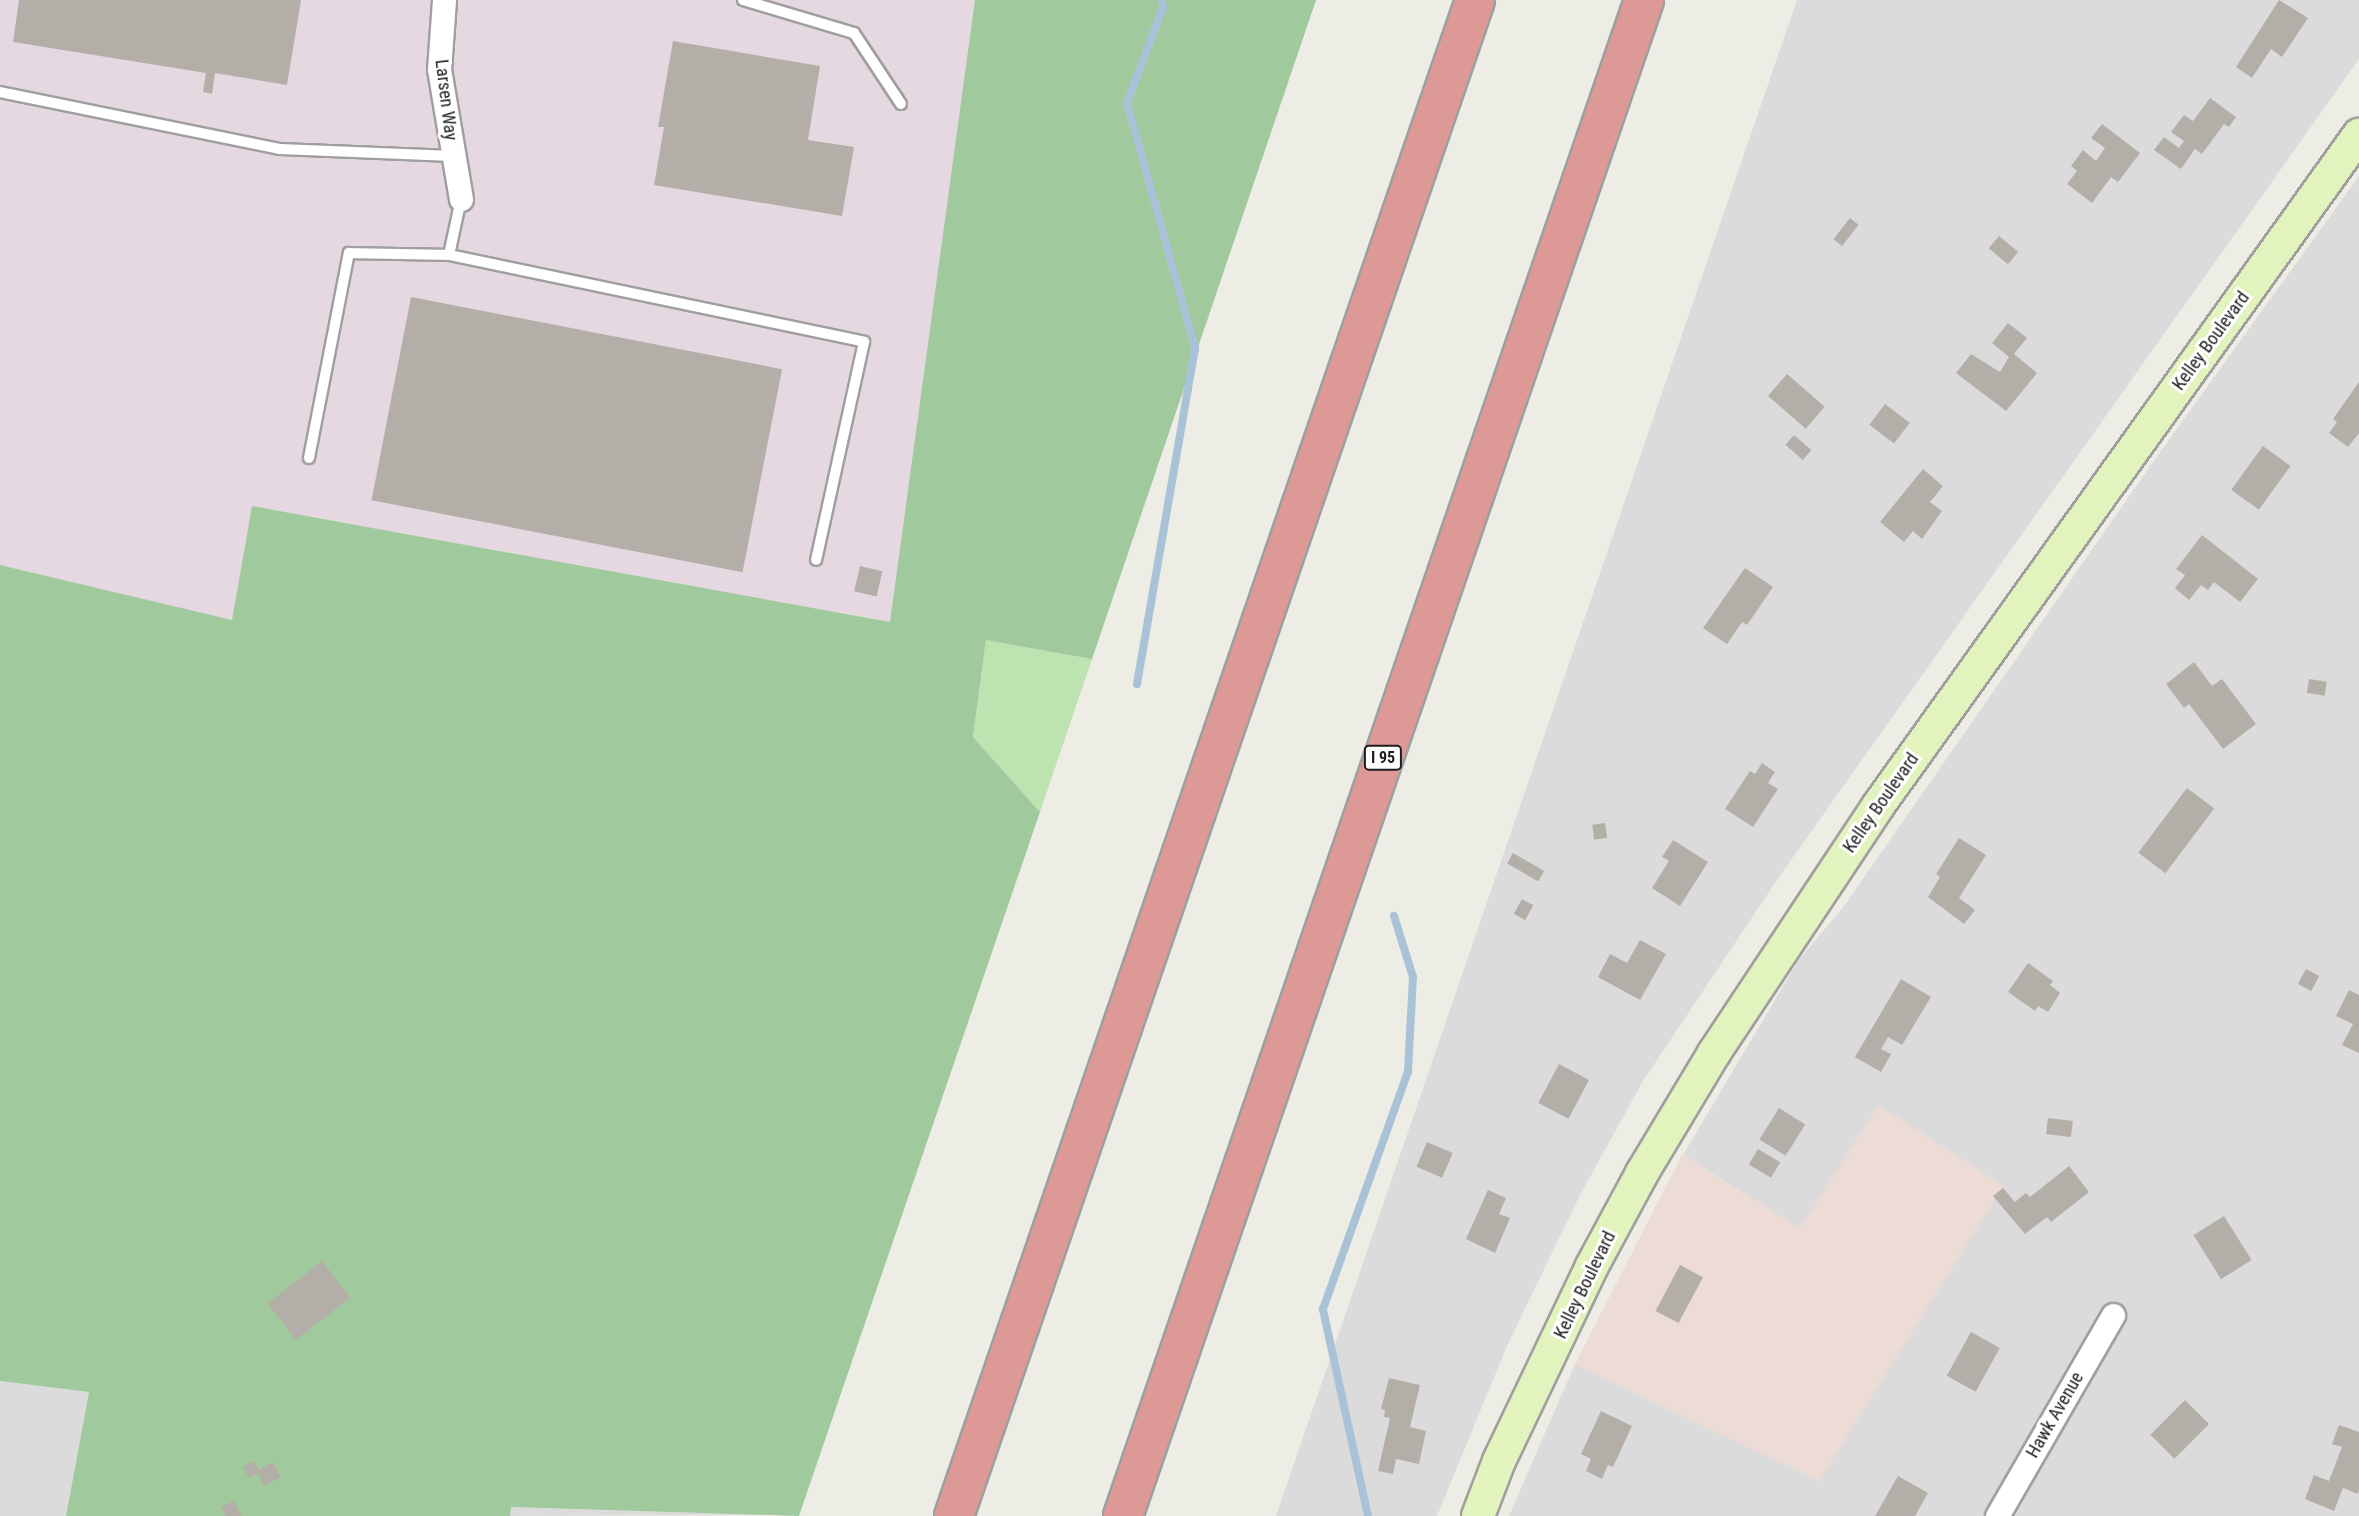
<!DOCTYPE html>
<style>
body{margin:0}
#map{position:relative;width:2359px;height:1516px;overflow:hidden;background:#eeede5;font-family:"Roboto Condensed",sans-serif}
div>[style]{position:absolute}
.residential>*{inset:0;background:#dcdbdb}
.commercial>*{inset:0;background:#eddcd6}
.industrial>*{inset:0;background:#e6d8e0}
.grass>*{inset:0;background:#bde3b0}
.forest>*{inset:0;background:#a0c99e}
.stream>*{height:8px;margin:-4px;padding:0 4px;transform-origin:4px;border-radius:4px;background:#aac2d7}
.building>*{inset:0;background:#b3afa8;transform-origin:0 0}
.roads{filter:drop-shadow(2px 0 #9f9f9f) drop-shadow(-2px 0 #9f9f9f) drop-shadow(0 2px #9f9f9f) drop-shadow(0 -2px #9f9f9f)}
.lane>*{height:10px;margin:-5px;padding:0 5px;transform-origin:5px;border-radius:5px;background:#fff}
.street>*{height:23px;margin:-11.5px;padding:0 11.5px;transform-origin:11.5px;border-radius:11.5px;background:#fff}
.secondary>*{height:32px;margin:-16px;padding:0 16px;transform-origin:16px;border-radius:16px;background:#e3f3be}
.highway>*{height:38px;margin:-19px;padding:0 19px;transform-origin:19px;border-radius:19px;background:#dd9995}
span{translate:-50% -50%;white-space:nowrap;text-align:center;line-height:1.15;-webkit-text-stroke:6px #fff;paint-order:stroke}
.shield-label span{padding:2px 5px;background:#fff;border:2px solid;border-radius:5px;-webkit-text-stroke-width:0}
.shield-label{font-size:16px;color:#1e1e1e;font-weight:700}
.street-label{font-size:18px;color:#1e1e1e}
</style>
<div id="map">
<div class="residential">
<div style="clip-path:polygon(1797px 0,2359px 0,2359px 59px,1779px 877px,1643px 1081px,1579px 1197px,1507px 1346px,1437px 1516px,1276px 1516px)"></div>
<div style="clip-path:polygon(2359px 176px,2359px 1516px,1509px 1516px,1575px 1364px,1820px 1481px,1800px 1229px,1683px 1155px,1798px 961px,1844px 906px,2153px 462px)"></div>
<div style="clip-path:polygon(0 1381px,89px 1392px,66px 1516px,0 1516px)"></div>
<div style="clip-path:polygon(510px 1507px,759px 1515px,510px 1516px)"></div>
</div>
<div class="commercial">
<div style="clip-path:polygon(1879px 1105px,2003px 1186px,1819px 1481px,1575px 1364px,1682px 1155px,1800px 1228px)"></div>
</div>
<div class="industrial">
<div style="clip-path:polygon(0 0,1316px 0,1092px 659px,252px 506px,232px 621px,0 565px)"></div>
</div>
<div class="grass">
<div style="clip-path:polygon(986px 640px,1092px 659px,1040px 812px,973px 737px)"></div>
</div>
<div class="forest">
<div style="clip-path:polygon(975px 0,1316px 0,1092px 659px,986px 640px,973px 737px,1040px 812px,799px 1516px,511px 1507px,510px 1516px,66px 1516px,89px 1392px,0 1381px,0 565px,232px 620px,252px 506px,890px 622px)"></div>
</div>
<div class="stream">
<div style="left:1137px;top:684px;width:341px;rotate:-80.2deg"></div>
<div style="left:1195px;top:348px;width:254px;rotate:-105.5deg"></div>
<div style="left:1127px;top:103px;width:103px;rotate:-69.4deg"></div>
<div style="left:1163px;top:7px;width:7px;rotate:-98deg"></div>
<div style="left:1368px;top:1516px;width:212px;rotate:-102.3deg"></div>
<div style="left:1323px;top:1309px;width:252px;rotate:-70.3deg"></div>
<div style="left:1408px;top:1072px;width:95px;rotate:-87deg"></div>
<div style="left:1413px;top:977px;width:64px;rotate:-107.3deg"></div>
</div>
<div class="building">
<div style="clip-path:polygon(19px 0,301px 0,287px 85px,215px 73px,212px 94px,203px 92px,206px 73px,13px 42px)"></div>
<div style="clip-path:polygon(2279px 0,2308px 18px,2282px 57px,2271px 49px,2252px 78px,2236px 67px)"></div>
<div style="clip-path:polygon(673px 41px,820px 66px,808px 140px,854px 147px,842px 216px,654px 185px,664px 127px,658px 127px)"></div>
<div style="clip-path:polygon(2210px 98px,2236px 117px,2229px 127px,2224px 124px,2202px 154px,2195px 149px,2181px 169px,2154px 150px,2164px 137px,2179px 148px,2184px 141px,2171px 132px,2184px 115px,2193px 121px)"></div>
<div style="clip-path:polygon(2102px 124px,2140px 153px,2118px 182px,2111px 177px,2092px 203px,2067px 184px,2077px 171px,2071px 166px,2083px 150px,2096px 161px,2105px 148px,2091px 138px)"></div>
<div style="left:1850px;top:218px;width:11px;height:27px;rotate:38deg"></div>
<div style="left:1999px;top:236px;width:25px;height:16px;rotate:40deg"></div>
<div style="left:411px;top:297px;width:378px;height:207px;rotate:11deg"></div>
<div style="clip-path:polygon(2008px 323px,2027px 338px,2014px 354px,2037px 373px,2006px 411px,1956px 373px,1971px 354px,2000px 372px,2009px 357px,1992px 343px)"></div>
<div style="left:1787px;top:374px;width:50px;height:29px;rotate:41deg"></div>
<div style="clip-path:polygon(2359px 382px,2359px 433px,2348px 447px,2329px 433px,2337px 422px,2333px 419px)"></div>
<div style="left:1885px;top:404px;width:31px;height:26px;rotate:37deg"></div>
<div style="left:1794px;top:435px;width:23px;height:13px;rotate:41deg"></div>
<div style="left:2263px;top:446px;width:34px;height:54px;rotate:36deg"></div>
<div style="clip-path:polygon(1923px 469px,1943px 486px,1930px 502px,1942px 511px,1922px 539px,1913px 531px,1904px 542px,1880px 522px)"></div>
<div style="clip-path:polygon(2202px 535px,2258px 579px,2240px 602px,2214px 582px,2208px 590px,2201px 585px,2189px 600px,2175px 588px,2185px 575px,2176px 569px)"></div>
<div style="left:860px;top:566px;width:23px;height:26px;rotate:13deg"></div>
<div style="clip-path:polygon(1745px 568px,1773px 587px,1747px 625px,1742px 622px,1727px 644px,1703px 628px)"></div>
<div style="clip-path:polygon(2194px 662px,2212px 686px,2222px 679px,2256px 724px,2223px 749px,2189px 704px,2184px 708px,2166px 684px)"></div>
<div style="left:2309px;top:679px;width:18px;height:14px;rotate:9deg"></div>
<div style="clip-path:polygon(1762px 763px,1775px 772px,1768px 783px,1778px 789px,1753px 827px,1725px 809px,1750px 771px,1755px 774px)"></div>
<div style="left:2187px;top:788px;width:34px;height:81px;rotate:37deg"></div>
<div style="left:1605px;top:823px;width:15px;height:13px;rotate:82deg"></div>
<div style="clip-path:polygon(1959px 838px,1986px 855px,1959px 898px,1975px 910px,1964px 924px,1928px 897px,1940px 877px,1936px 874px)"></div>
<div style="clip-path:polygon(1673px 840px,1708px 862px,1680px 906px,1652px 888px,1669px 861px,1662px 857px)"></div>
<div style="left:1513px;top:853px;width:36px;height:12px;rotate:30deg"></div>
<div style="left:1522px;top:899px;width:13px;height:17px;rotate:29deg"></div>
<div style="clip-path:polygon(1640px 940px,1666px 954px,1640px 1000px,1598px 977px,1610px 954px,1627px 963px)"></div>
<div style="clip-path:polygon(2028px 963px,2053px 981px,2050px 985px,2060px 993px,2048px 1012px,2038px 1006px,2035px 1011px,2008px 992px)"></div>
<div style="left:2306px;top:969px;width:15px;height:17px;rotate:28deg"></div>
<div style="clip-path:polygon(1901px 979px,1931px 997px,1902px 1045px,1888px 1037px,1881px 1049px,1891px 1054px,1881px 1072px,1855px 1057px)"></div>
<div style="clip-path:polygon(2349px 990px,2359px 995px,2359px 1053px,2342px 1045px,2353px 1024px,2336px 1016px)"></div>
<div style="left:1559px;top:1064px;width:34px;height:44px;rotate:28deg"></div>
<div style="left:1779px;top:1108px;width:31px;height:37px;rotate:32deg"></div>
<div style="left:2048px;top:1118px;width:25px;height:16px;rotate:7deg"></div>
<div style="left:1427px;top:1142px;width:28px;height:27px;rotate:23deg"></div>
<div style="left:1758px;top:1149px;width:26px;height:18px;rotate:31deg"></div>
<div style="clip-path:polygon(2069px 1166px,2089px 1192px,2051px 1222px,2047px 1217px,2025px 1234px,1993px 1196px,2003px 1188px,2015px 1202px,2026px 1193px,2030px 1197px)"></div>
<div style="clip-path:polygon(1488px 1190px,1506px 1198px,1499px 1214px,1510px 1218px,1495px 1253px,1466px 1239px)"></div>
<div style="left:2224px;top:1216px;width:52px;height:36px;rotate:58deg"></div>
<div style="left:322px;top:1261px;width:46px;height:69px;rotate:52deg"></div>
<div style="left:1680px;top:1265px;width:26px;height:52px;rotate:28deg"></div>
<div style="left:1971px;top:1332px;width:33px;height:50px;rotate:29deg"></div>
<div style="clip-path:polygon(1389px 1378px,1420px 1385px,1410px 1427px,1426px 1431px,1419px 1464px,1396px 1459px,1393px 1474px,1378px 1471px,1390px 1418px,1384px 1417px,1385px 1410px,1381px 1409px)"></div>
<div style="left:2185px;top:1400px;width:34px;height:49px;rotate:45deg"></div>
<div style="clip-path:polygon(1601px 1411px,1632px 1426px,1613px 1467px,1608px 1465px,1602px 1479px,1586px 1471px,1591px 1459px,1581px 1454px)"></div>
<div style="clip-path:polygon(2339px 1425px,2359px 1432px,2359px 1490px,2358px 1494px,2343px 1488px,2334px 1511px,2305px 1499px,2314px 1475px,2329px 1481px,2342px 1447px,2332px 1444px)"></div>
<div style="clip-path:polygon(254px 1461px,259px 1470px,273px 1462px,281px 1477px,264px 1486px,258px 1473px,249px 1478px,243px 1467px)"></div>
<div style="clip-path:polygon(1898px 1476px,1928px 1493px,1915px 1516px,1875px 1516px)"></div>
<div style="clip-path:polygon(234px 1501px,241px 1516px,225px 1516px,221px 1507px)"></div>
</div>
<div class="roads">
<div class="lane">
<div style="left:743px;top:0;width:116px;rotate:16.6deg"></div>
<div style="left:854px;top:33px;width:85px;rotate:56.5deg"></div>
<div style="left:0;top:92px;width:285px;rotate:11.5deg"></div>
<div style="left:279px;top:149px;width:175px;rotate:2.3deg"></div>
<div style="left:461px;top:199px;width:57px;rotate:102.1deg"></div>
<div style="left:449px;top:255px;width:424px;rotate:11.8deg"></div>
<div style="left:864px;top:342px;width:223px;rotate:102.4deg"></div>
<div style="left:309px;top:458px;width:209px;rotate:-79deg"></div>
<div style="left:349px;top:253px;width:100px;rotate:1.1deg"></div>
</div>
<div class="street">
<div style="left:444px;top:0;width:69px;rotate:94.1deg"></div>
<div style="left:439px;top:69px;width:132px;rotate:80.4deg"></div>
<div style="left:1997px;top:1516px;width:232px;rotate:-60deg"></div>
</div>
<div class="secondary">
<div style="left:1478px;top:1516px;width:59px;rotate:-69.1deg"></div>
<div style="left:1499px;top:1461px;width:216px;rotate:-64.5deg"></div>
<div style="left:1592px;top:1266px;width:106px;rotate:-61.7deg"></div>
<div style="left:1642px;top:1173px;width:140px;rotate:-59deg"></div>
<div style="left:1714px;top:1053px;width:296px;rotate:-56.4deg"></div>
<div style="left:1878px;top:806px;width:826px;rotate:-54.37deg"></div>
</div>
<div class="highway">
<div style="left:954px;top:1516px;width:1603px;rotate:-71.03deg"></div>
<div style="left:1123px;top:1516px;width:1603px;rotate:-71.03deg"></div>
</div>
</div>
<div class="shield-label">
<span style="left:1383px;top:758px">I 95</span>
</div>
<div class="street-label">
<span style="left:446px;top:100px;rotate:83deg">Larsen Way</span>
<span style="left:2211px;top:341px;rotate:-54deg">Kelley Boulevard</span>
<span style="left:1881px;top:803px;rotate:-55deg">Kelley Boulevard</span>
<span style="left:1585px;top:1285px;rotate:-64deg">Kelley Boulevard</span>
<span style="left:2055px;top:1415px;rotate:-60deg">Hawk Avenue</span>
</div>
</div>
